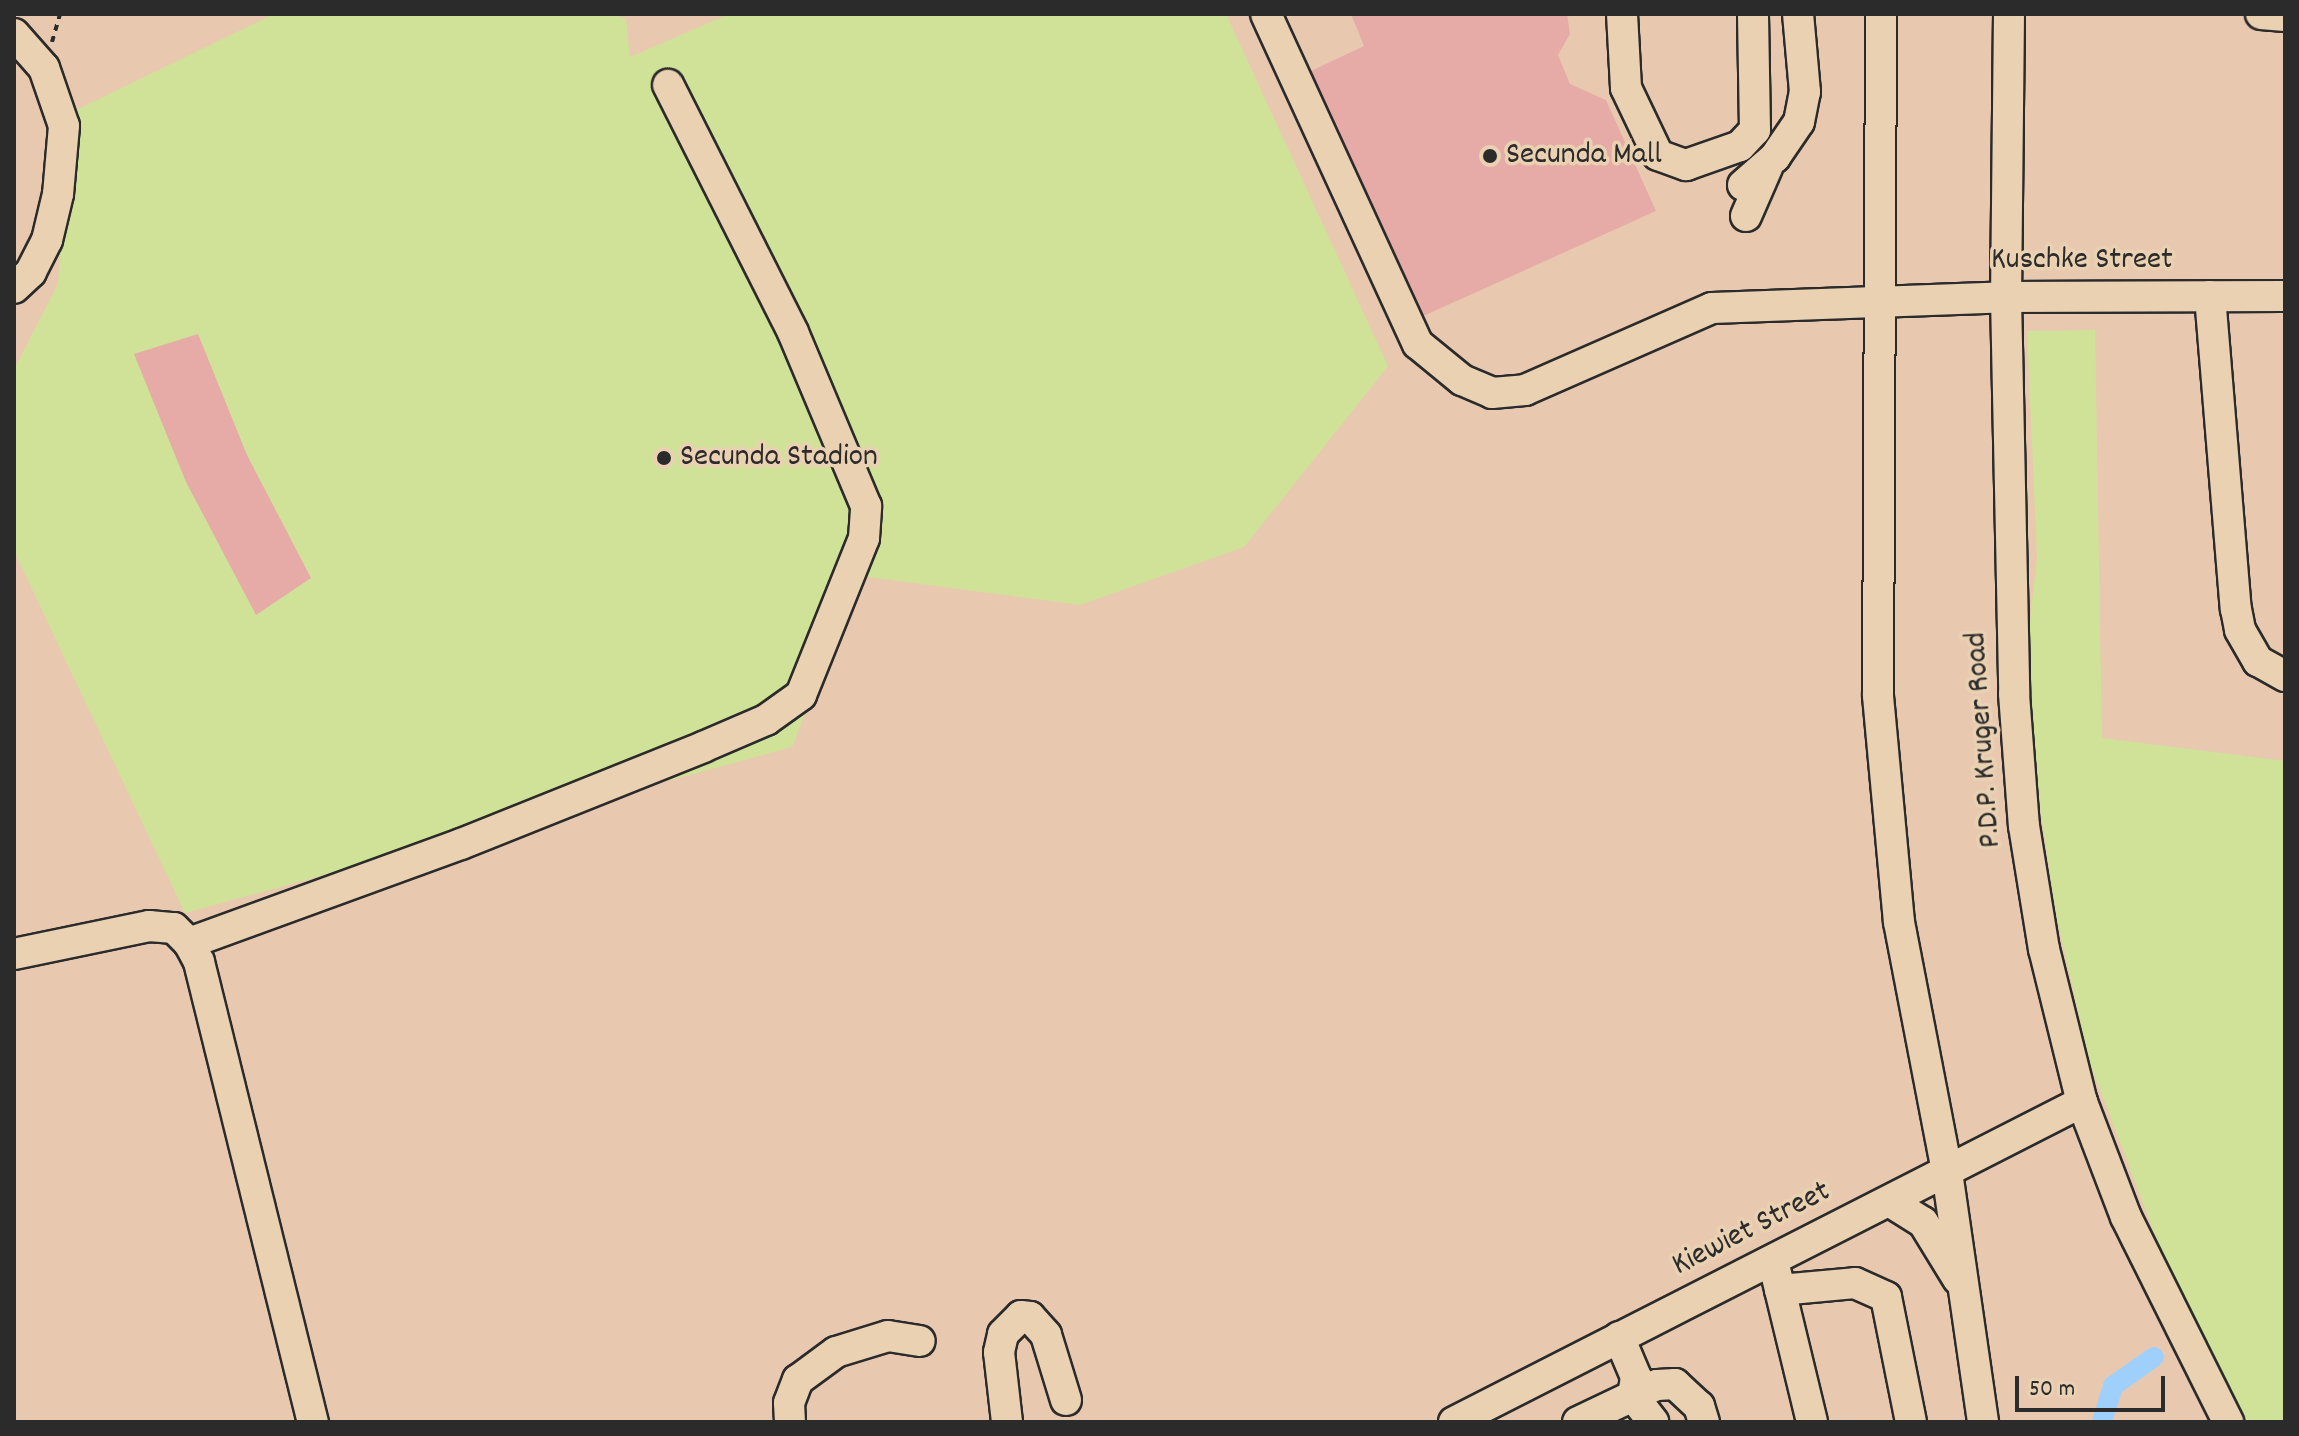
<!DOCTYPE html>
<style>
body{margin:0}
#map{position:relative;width:2299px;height:1436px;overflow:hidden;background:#e8c9b0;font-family:Dekko,sans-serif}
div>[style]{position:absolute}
.green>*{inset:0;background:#cfe297}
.canal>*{height:20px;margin:-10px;padding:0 10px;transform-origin:10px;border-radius:10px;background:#9fd0fc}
.building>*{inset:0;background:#e6aba7}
.path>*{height:4px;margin-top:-2px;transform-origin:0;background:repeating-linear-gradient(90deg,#2b2b2b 0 6px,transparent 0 12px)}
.roads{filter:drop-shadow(2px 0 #2b2b2b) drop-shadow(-2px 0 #2b2b2b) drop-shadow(0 2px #2b2b2b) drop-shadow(0 -2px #2b2b2b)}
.minor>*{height:30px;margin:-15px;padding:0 15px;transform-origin:15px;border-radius:15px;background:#e9d1b2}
.dots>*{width:22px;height:22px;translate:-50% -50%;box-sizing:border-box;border:4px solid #e9d1b2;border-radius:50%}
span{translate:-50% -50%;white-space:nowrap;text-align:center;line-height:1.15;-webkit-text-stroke:7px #e9d1b2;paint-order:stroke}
.poi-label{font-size:32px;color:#2b2b2b}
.left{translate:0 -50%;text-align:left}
.street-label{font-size:32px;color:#2b2b2b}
.frame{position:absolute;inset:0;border:16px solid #2b2b2b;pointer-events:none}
.scale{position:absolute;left:2015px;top:1376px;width:150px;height:36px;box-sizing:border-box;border:4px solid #2b2b2b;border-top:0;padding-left:10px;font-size:24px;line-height:28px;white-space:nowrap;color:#2b2b2b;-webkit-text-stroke:6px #e9d1b2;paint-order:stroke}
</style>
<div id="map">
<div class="green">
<div style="clip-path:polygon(274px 14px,612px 14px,626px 19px,630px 57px,729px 14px,1226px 14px,1388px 366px,1244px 547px,1080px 605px,860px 576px,792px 747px,185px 913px,14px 551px,14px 370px,58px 284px,70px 113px)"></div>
<div style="clip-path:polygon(2095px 330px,2102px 738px,2285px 761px,2285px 1422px,2246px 1422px,2159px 1245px,2090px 1063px,2056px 914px,2031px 745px,2027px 649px,2037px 557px,2027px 331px)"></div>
</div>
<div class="canal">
<div style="left:2102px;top:1422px;width:38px;rotate:-73deg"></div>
<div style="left:2113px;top:1386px;width:50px;rotate:-35.3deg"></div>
</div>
<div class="building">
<div style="clip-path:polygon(1351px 14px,1567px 14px,1570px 34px,1558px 55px,1570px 84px,1606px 100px,1656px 211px,1421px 317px,1311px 71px,1364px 46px)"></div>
<div style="clip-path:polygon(198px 334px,247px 455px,311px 578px,256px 615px,186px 482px,134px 354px)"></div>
</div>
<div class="path">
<div style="left:52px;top:42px;width:29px;rotate:-74deg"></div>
</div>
<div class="roads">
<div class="minor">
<div style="left:1266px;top:14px;width:363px;rotate:65.3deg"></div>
<div style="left:1418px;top:344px;width:57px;rotate:39.3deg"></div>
<div style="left:1462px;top:380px;width:33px;rotate:23deg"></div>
<div style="left:1492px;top:393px;width:33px;rotate:-5deg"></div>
<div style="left:1525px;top:390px;width:204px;rotate:-23.7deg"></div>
<div style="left:1712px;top:308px;width:294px;rotate:-2.1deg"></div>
<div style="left:2006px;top:297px;width:279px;rotate:-0.2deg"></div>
<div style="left:1622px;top:14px;width:74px;rotate:86.9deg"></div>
<div style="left:1626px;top:88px;width:74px;rotate:64.5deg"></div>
<div style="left:1658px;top:155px;width:30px;rotate:20deg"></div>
<div style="left:1686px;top:165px;width:57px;rotate:-19.4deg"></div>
<div style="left:1740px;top:146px;width:22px;rotate:-47deg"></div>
<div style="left:1755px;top:130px;width:116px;rotate:-91deg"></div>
<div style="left:1881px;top:14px;width:682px;rotate:90.25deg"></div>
<div style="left:1878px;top:696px;width:227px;rotate:84.7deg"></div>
<div style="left:1899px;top:922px;width:255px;rotate:79.1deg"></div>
<div style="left:1947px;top:1172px;width:253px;rotate:81.8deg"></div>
<div style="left:2009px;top:14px;width:283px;rotate:90.6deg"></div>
<div style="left:2006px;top:297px;width:397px;rotate:88.8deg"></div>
<div style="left:2014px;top:694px;width:132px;rotate:85.7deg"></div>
<div style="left:2024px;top:826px;width:125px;rotate:80.8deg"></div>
<div style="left:2044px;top:949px;width:158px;rotate:76.1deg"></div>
<div style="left:2082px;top:1102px;width:123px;rotate:69.1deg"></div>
<div style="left:2126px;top:1217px;width:229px;rotate:63.5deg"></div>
<div style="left:2261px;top:14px;width:24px;rotate:5deg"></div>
<div style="left:14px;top:34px;width:45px;rotate:48.6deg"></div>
<div style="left:44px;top:68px;width:61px;rotate:71deg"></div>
<div style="left:64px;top:126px;width:68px;rotate:95deg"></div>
<div style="left:58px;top:194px;width:47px;rotate:103.4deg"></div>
<div style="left:47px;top:240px;width:36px;rotate:117deg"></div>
<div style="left:31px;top:272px;width:23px;rotate:137deg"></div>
<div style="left:1743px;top:185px;width:43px;rotate:-41.2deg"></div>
<div style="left:1775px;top:157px;width:42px;rotate:-55.6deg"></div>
<div style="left:1799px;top:122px;width:31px;rotate:-79deg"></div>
<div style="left:1805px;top:92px;width:78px;rotate:-95.1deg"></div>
<div style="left:1746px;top:216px;width:52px;rotate:-66.4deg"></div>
<div style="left:2210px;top:296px;width:314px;rotate:85.3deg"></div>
<div style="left:2236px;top:609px;width:21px;rotate:79deg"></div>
<div style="left:2240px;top:630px;width:36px;rotate:60deg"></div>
<div style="left:2258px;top:661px;width:31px;rotate:29deg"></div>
<div style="left:189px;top:943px;width:289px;rotate:-20deg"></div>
<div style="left:461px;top:844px;width:261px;rotate:-21.8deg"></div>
<div style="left:703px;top:747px;width:69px;rotate:-23.2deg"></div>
<div style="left:766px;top:720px;width:43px;rotate:-35.5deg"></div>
<div style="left:801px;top:695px;width:169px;rotate:-68.1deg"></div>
<div style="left:864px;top:538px;width:32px;rotate:-86deg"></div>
<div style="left:866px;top:506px;width:189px;rotate:-112.8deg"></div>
<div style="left:793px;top:332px;width:277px;rotate:-116.8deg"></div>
<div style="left:14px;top:954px;width:138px;rotate:-11.7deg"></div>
<div style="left:149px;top:926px;width:25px;rotate:5deg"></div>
<div style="left:174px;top:928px;width:21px;rotate:45deg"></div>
<div style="left:189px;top:943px;width:21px;rotate:62deg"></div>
<div style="left:199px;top:962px;width:474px;rotate:76.1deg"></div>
<div style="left:1889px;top:1201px;width:40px;rotate:32deg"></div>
<div style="left:1923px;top:1222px;width:67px;rotate:58.4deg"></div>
<div style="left:1776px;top:1273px;width:153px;rotate:76.4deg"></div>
<div style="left:1780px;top:1290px;width:75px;rotate:-5.3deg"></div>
<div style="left:1855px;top:1283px;width:34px;rotate:24deg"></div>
<div style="left:1886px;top:1297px;width:127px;rotate:78.7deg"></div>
<div style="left:1619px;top:1337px;width:43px;rotate:67deg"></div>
<div style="left:1636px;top:1377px;width:19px;rotate:99deg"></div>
<div style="left:1633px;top:1396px;width:26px;rotate:-25deg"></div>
<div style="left:1657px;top:1385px;width:18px;rotate:-3deg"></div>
<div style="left:1675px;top:1384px;width:33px;rotate:43deg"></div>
<div style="left:1699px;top:1406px;width:17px;rotate:73deg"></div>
<div style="left:790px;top:1422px;width:19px;rotate:-93deg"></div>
<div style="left:789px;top:1403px;width:25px;rotate:-69deg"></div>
<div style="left:798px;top:1380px;width:47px;rotate:-36.4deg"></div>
<div style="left:836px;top:1352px;width:54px;rotate:-17.1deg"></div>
<div style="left:888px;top:1336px;width:32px;rotate:9deg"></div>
<div style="left:1007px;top:1422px;width:70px;rotate:-96.5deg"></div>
<div style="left:999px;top:1352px;width:18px;rotate:-77deg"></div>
<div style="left:1003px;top:1334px;width:25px;rotate:-45deg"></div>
<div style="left:1021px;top:1316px;width:9px;rotate:6deg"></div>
<div style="left:1030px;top:1317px;width:24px;rotate:48deg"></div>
<div style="left:1046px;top:1335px;width:68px;rotate:72.9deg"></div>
<div style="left:1454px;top:1422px;width:705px;rotate:-27deg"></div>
<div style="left:1578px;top:1422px;width:61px;rotate:-25.3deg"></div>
<div style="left:1633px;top:1396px;width:33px;rotate:52deg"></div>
</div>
</div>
<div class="dots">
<div style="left:1490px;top:156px;background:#2b2b2b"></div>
<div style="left:664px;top:458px;background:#2b2b2b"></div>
</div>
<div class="poi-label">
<span class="left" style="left:1506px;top:156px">Secunda Mall</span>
<span class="left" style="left:680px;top:458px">Secunda Stadion</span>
</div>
<div class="street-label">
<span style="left:2082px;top:261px">Kuschke Street</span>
<span style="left:1985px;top:740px;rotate:-94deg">P.D.P. Kruger Road</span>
<span style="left:1752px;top:1230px;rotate:-27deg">Kiewiet Street</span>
</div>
<div class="frame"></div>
<div class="scale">50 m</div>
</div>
